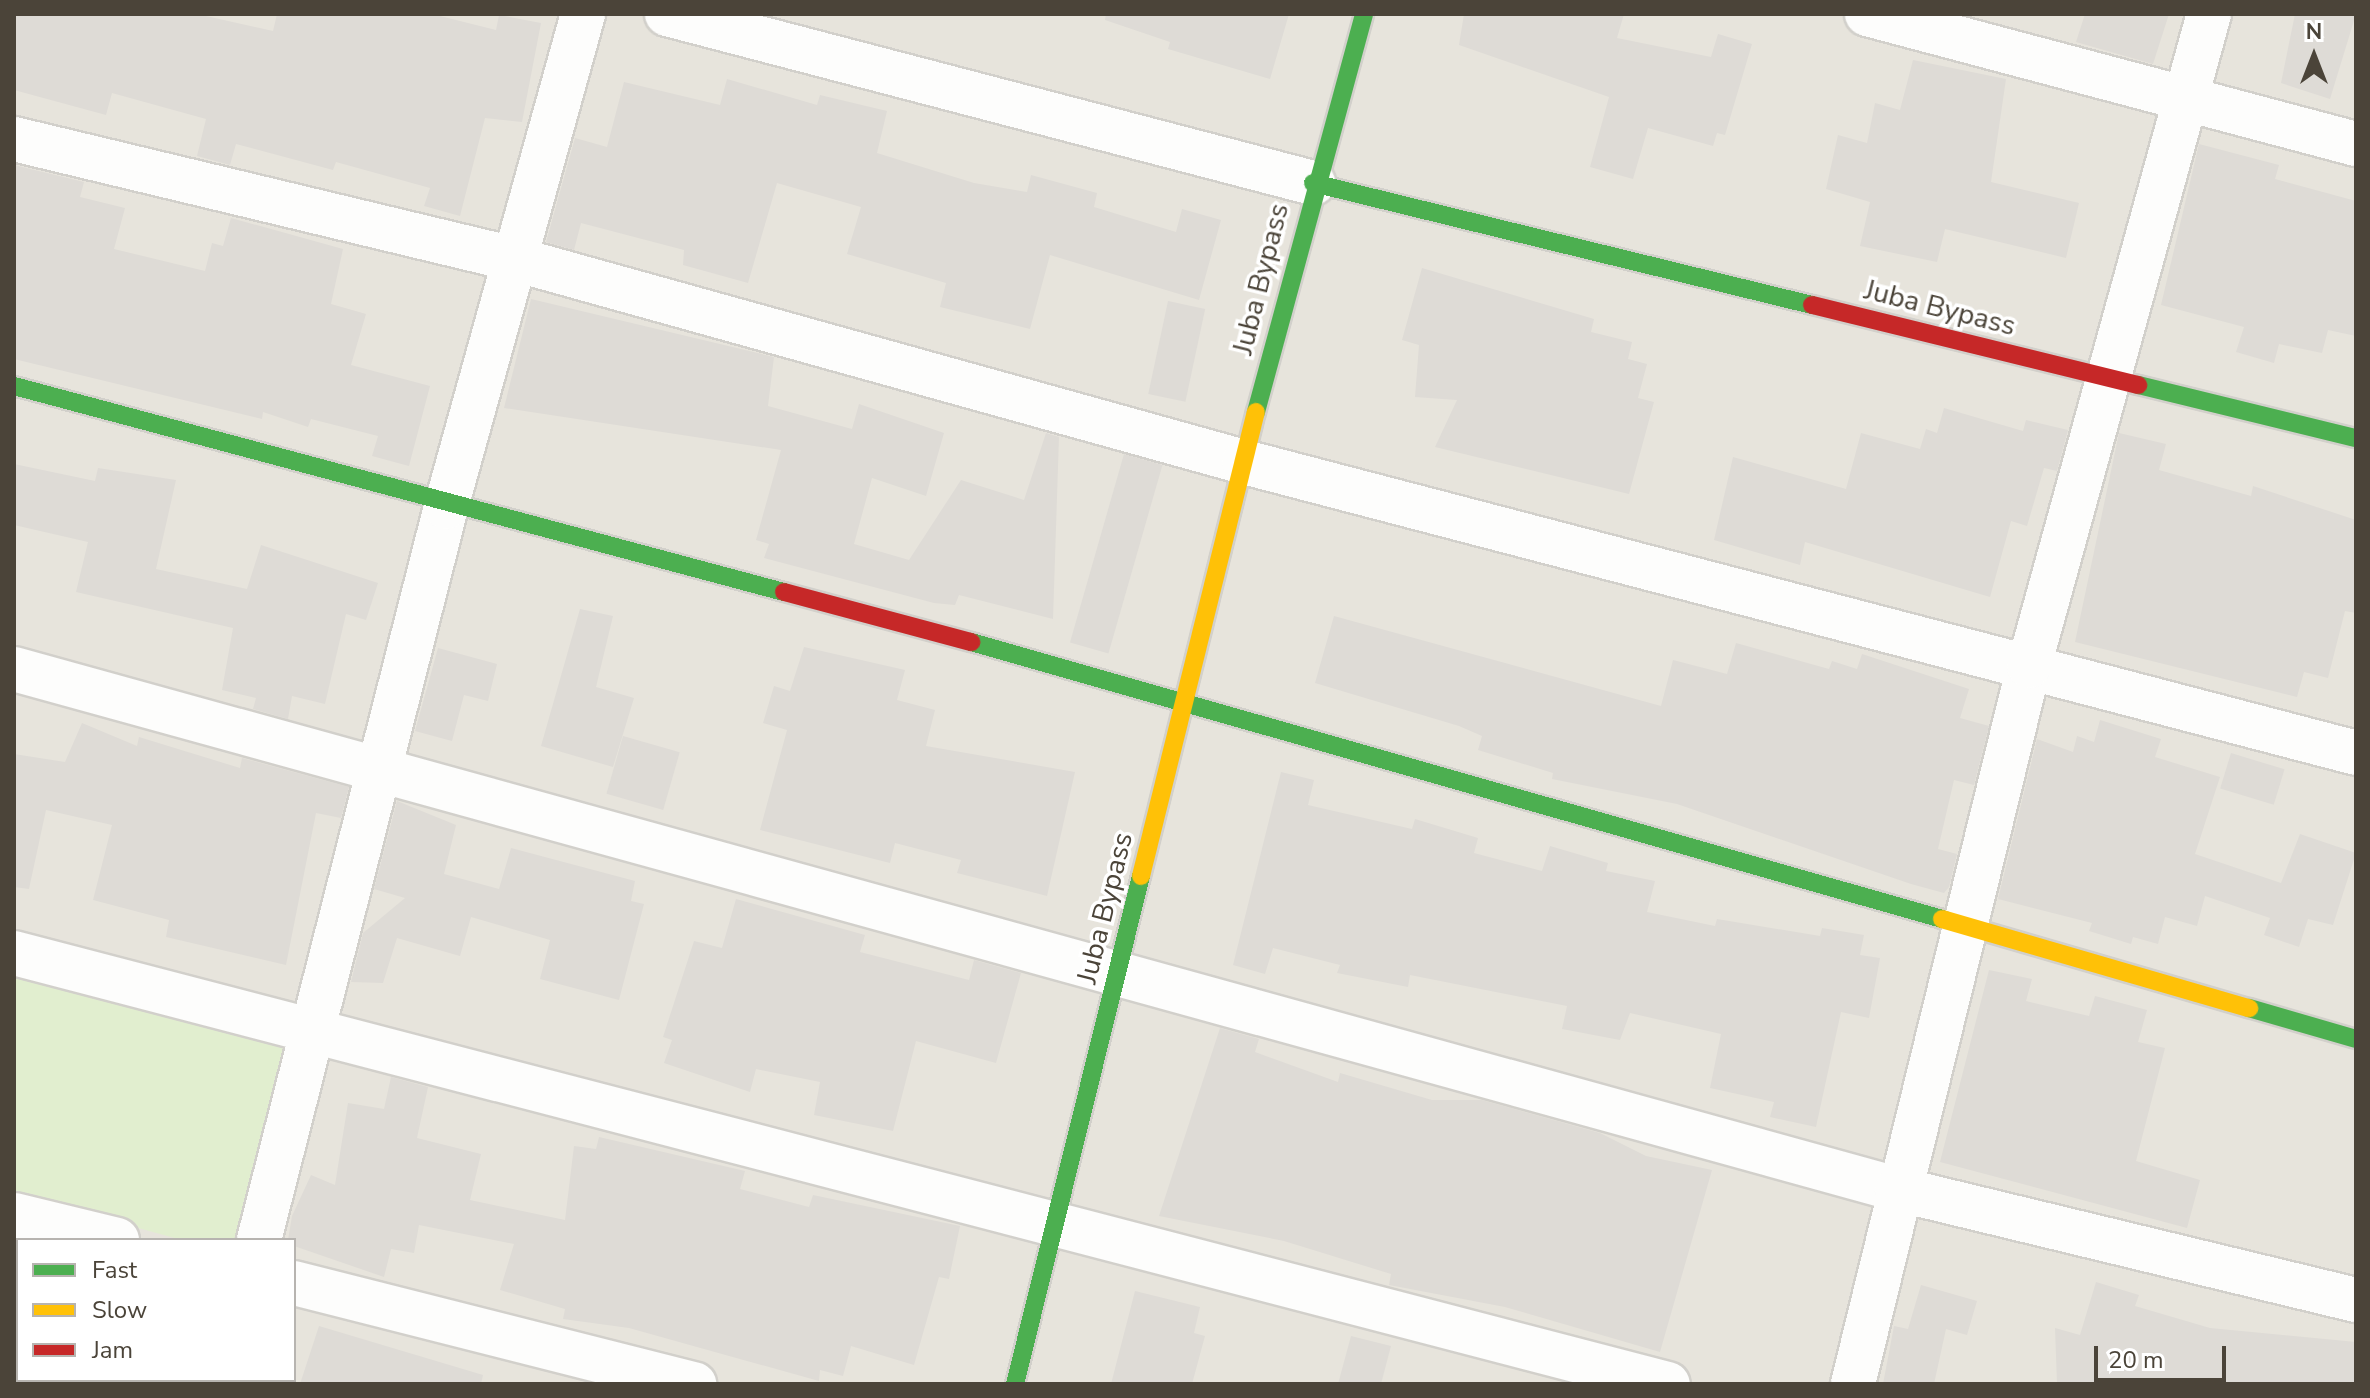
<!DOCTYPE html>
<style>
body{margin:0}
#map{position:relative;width:2370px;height:1398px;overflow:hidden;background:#f4f2ee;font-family:"Nunito Sans",sans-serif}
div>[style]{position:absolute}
.residential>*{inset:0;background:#e7e4dc}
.green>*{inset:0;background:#e1eecf}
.building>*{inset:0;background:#dedbd6;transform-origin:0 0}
.roads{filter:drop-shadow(2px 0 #d2d0cb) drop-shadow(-2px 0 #d2d0cb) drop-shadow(0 2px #d2d0cb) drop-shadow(0 -2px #d2d0cb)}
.street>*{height:44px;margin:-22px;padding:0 22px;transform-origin:22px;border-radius:22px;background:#fdfdfc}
.fast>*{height:18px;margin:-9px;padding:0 9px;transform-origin:9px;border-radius:9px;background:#4caf50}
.slow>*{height:18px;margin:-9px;padding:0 9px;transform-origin:9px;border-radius:9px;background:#ffc107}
.jam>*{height:18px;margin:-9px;padding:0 9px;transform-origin:9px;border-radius:9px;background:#c62828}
span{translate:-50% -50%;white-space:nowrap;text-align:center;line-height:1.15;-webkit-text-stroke:7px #fff;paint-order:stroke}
.street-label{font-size:28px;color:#4b4439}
.frame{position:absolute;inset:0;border:16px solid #4b4439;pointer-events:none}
.legend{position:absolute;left:16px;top:1238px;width:280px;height:144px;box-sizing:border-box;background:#fff;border:2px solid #b7b4b0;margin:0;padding:10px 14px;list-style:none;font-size:24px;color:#4b4439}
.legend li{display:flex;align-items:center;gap:16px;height:40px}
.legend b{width:40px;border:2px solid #b7b4b0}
.north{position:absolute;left:2274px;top:16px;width:80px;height:80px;-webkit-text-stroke:6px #fff;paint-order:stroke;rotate:0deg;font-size:22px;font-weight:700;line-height:32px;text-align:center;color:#4b4439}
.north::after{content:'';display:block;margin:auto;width:28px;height:36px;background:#4b4439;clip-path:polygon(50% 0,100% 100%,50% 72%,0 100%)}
.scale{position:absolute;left:2094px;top:1346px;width:132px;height:36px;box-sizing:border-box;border:4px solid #4b4439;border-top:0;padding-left:10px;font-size:24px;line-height:28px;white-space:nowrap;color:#4b4439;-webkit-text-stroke:6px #fff;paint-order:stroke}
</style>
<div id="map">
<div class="residential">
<div style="clip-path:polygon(evenodd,14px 14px,2356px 14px,2356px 1384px,14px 1384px,14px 14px,18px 1240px,294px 1240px,294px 1380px,18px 1380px,18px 1240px)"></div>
</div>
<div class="green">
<div style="clip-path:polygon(14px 973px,296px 1050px,243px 1240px,182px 1240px,14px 1194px)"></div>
</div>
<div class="building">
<div style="clip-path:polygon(14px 14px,197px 14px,273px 31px,277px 14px,432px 14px,496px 30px,499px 15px,541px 23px,522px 122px,485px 118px,460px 216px,424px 206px,430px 188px,336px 162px,333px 170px,236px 144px,230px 165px,197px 156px,206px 119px,112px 93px,106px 115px,14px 90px)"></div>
<div style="clip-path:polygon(1106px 14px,1289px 14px,1270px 79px,1168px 49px,1170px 42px,1105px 20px)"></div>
<div style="clip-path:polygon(1464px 14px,1624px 14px,1617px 38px,1711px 57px,1718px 34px,1752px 44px,1725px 135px,1717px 133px,1713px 146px,1648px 128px,1633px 179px,1590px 167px,1609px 97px,1459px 45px)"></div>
<div style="clip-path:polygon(2085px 14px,2169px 14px,2153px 64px,2076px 42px)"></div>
<div style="clip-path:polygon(2295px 14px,2356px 14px,2330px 99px,2281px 83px)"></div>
<div style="clip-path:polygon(1913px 60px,2006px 79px,1991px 182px,2079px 203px,2066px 258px,1945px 229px,1937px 262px,1860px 246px,1870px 202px,1826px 189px,1838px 135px,1867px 143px,1875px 103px,1900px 110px)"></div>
<div style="clip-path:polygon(727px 79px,817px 105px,820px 95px,887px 111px,877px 153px,974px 183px,1027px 192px,1031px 175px,1097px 193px,1094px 207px,1176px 232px,1182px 209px,1221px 220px,1199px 300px,1050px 255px,1030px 329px,940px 307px,946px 283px,847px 254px,861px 207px,777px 183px,748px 283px,683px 265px,684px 250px,581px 223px,574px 250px,546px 242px,575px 138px,607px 147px,624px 82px,720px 105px)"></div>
<div style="clip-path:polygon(2199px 144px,2279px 165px,2275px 179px,2356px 201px,2356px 336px,2328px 330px,2322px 353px,2279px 344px,2274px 363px,2236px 352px,2244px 327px,2161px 305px)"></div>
<div style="clip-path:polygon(14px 165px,84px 182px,80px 197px,125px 208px,114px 249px,205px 271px,212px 243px,223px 246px,231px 218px,343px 249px,331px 304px,366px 314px,351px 365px,430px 386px,409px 466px,372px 456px,378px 436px,311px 419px,308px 427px,263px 412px,262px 419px,14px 359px)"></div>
<div style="clip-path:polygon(1422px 268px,1594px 319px,1591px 332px,1632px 342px,1628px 359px,1647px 364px,1638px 398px,1654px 402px,1629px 494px,1435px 447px,1457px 400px,1415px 397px,1419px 345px,1402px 340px)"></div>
<div style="clip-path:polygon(531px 299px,774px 357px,768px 406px,852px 429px,859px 404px,944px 433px,926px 496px,872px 478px,854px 544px,909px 560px,961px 480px,1024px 500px,1046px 433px,1059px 437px,1053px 619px,959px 595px,955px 605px,934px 603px,764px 558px,769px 544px,756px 540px,781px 450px,504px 408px)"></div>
<div style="left:1168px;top:301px;width:38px;height:95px;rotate:12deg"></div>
<div style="clip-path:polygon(1944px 408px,2023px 431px,2026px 420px,2068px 430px,2057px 471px,2044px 468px,2027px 526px,2011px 521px,1990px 597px,1805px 542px,1800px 565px,1714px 540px,1733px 457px,1846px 489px,1861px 433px,1920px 449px,1926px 429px,1937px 433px)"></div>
<div style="clip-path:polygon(2119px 433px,2166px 444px,2159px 470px,2251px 496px,2253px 486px,2356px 520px,2356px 613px,2345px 611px,2328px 678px,2304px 672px,2297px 697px,2075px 642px)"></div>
<div style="left:1124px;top:454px;width:40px;height:196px;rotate:16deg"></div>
<div style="clip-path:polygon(14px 464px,95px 481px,98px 468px,176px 480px,156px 569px,247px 589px,261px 545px,378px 583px,366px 620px,346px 614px,325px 704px,292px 696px,288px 719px,253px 709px,256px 698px,222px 690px,233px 628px,76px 592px,88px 542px,14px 525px)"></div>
<div style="clip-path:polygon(580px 609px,613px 616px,596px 687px,634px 698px,613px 767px,541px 746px)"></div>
<div style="clip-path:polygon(1334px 616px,1661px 706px,1673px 660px,1727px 674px,1736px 643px,1829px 669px,1832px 661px,1857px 669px,1862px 654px,1969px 689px,1960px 718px,1989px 726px,1974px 785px,1954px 780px,1938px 849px,1957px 854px,1949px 887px,1944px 893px,1911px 884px,1677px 804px,1552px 779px,1553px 773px,1478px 750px,1482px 736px,1459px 726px,1315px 683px)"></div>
<div style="clip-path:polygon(804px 647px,905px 670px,897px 700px,935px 710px,926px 746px,1075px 772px,1047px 896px,957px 873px,961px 860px,895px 843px,890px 863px,760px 830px,787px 730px,763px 723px,774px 686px,790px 691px)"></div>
<div style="clip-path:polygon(438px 648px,497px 664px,488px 701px,464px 695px,452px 741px,415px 731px)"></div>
<div style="clip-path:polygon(2100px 720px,2161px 739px,2155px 757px,2220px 777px,2195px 854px,2281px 883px,2300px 834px,2356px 853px,2333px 925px,2308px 919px,2299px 947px,2264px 935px,2270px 918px,2205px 896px,2197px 926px,2165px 917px,2158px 944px,2133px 937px,2131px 944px,2089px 931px,2092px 923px,1998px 899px,2037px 739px,2073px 752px,2077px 736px,2094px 742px)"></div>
<div style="clip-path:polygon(82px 723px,137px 746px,139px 737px,240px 768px,242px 758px,349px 787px,341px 818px,316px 813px,286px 965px,166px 937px,169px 920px,93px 900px,112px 825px,46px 810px,29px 889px,14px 887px,14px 754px,65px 762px)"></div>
<div style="left:623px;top:736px;width:59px;height:60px;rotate:16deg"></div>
<div style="left:2231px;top:753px;width:56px;height:37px;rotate:17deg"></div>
<div style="clip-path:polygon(1281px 772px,1314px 780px,1308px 805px,1412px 829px,1415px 819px,1478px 838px,1474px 853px,1542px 871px,1550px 846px,1608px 863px,1606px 871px,1655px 881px,1647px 912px,1715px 926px,1717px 919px,1820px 936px,1822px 928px,1864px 935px,1860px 955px,1880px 958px,1869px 1018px,1841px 1012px,1816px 1127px,1770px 1117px,1774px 1102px,1710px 1088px,1721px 1034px,1630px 1013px,1620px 1040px,1562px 1029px,1567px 1006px,1410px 975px,1408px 987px,1337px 973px,1340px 965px,1273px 948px,1265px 974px,1233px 965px)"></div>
<div style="clip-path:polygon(397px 801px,456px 825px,444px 874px,499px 889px,511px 848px,635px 881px,631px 901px,644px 904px,619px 1000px,540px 979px,550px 940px,471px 917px,460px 956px,397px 938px,383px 983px,351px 982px,363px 933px,405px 898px,374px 889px)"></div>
<div style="clip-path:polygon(736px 899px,865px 935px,860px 952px,969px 980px,974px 960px,1021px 973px,996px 1063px,916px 1041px,893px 1131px,814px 1115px,820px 1082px,756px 1069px,750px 1092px,664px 1063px,672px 1040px,663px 1037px,694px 941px,722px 948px)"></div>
<div style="clip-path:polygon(1989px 970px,2032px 979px,2026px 1001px,2089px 1016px,2095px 996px,2147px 1010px,2138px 1042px,2165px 1048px,2136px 1161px,2200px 1180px,2187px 1228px,1940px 1162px)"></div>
<div style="clip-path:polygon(1220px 1028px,1259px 1039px,1255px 1052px,1338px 1082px,1340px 1073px,1432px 1100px,1482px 1100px,1600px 1133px,1646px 1156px,1712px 1170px,1660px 1352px,1505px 1307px,1389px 1285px,1391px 1274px,1284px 1241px,1159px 1216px)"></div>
<div style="clip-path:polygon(391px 1077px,428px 1087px,417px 1138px,481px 1154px,470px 1200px,565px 1220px,574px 1146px,596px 1149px,599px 1137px,745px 1171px,740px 1189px,809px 1207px,813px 1195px,960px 1226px,949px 1279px,939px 1277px,914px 1365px,851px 1346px,843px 1376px,820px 1370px,819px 1381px,629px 1328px,563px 1319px,565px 1309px,500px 1290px,514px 1244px,419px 1225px,414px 1253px,391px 1249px,384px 1277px,294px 1246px,288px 1240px,292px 1216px,311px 1175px,335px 1185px,348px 1103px,384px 1109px)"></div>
<div style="clip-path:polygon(2096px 1282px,2139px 1295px,2135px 1306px,2210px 1328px,2356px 1342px,2356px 1384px,2057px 1384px,2055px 1328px,2080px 1335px)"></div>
<div style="clip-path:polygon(1921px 1285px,1977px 1301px,1967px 1335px,1946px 1329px,1934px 1384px,1883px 1384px,1894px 1326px,1908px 1329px)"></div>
<div style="clip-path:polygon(1135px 1291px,1200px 1307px,1194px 1333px,1205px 1336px,1192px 1384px,1111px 1384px)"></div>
<div style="clip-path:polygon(319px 1326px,483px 1375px,481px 1384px,300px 1384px)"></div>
<div style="clip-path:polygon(1351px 1336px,1391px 1346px,1381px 1384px,1338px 1384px)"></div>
</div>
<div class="roads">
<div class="street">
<div style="left:667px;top:14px;width:668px;rotate:14.66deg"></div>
<div style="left:1867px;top:14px;width:506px;rotate:14.89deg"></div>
<div style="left:14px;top:139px;width:518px;rotate:13.5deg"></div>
<div style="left:518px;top:260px;width:754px;rotate:15.55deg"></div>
<div style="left:1244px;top:462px;width:1149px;rotate:14.66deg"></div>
<div style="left:14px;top:669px;width:1953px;rotate:15.44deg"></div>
<div style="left:1897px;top:1189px;width:472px;rotate:13.6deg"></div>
<div style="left:14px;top:953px;width:1709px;rotate:14.61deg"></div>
<div style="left:14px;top:1215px;width:106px;rotate:13.6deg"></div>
<div style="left:259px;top:1240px;width:756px;rotate:-75.69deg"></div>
<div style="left:446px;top:507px;width:512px;rotate:-74.47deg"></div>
<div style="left:294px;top:1283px;width:413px;rotate:14.2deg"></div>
<div style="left:220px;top:1384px;width:4px;rotate:-76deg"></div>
<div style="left:1853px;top:1384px;width:739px;rotate:-76.23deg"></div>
<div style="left:2029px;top:666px;width:676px;rotate:-74.57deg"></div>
</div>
<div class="fast">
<div style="left:1313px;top:183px;width:514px;rotate:13.74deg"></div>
<div style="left:2138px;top:385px;width:224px;rotate:13.7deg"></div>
<div style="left:14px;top:386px;width:797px;rotate:14.98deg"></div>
<div style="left:1256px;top:412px;width:412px;rotate:-74.8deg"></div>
<div style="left:971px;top:642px;width:1010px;rotate:15.92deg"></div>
<div style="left:2249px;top:1008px;width:111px;rotate:16.2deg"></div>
<div style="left:1015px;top:1384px;width:523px;rotate:-76.07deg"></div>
</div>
<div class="slow">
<div style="left:1141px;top:876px;width:478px;rotate:-76.1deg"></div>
<div style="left:1942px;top:919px;width:320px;rotate:16.2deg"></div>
</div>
<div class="jam">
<div style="left:1812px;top:305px;width:336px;rotate:13.8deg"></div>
<div style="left:784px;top:592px;width:194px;rotate:15deg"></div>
</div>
</div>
<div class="street-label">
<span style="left:1261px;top:279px;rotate:-76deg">Juba Bypass</span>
<span style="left:1940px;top:308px;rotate:14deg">Juba Bypass</span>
<span style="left:1105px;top:908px;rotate:-76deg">Juba Bypass</span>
</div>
<div class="frame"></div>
<ul class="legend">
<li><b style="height:10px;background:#4caf50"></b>Fast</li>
<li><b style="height:10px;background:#ffc107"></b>Slow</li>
<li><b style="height:10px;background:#c62828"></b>Jam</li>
</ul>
<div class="north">N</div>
<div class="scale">20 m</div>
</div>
